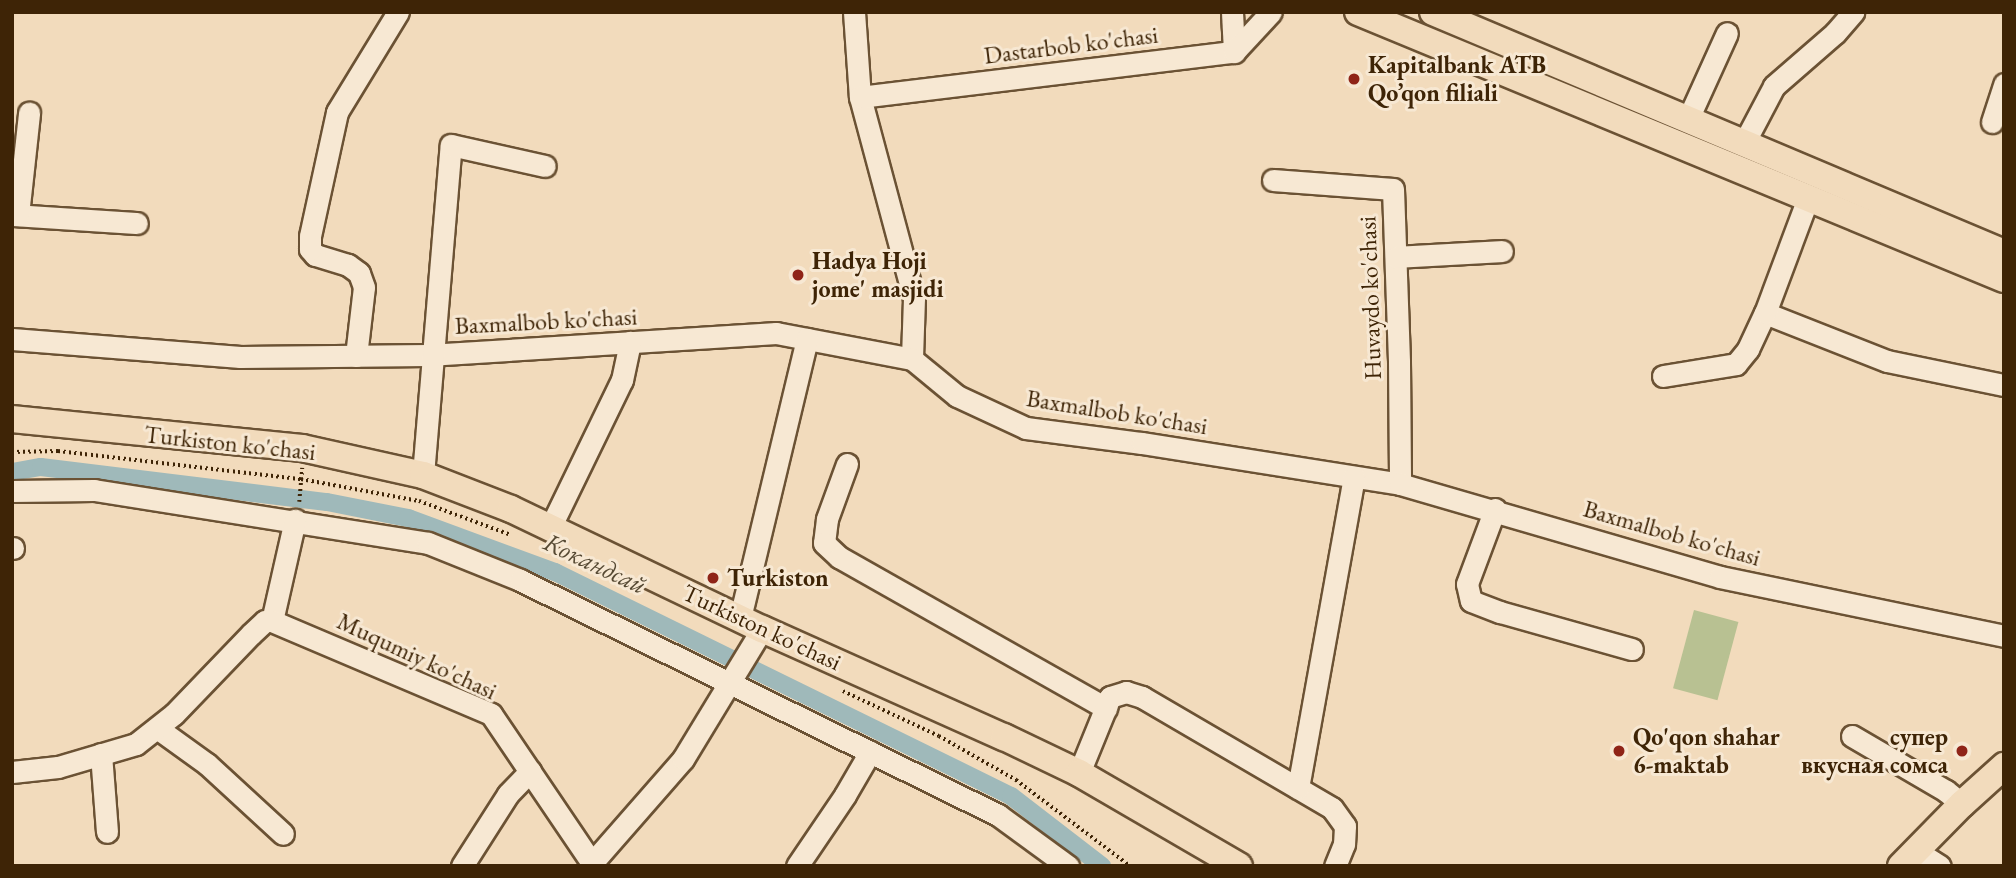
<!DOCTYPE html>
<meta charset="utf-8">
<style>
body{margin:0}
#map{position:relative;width:2016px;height:878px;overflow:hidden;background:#f2dbbc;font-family:"EB Garamond",serif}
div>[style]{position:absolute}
.green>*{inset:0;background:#b8c192;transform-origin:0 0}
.canal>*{height:18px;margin:-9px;padding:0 9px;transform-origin:9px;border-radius:9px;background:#9fb9ba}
.path>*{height:3.5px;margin-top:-1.75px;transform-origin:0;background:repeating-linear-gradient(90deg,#3e2406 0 2px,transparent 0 5.5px)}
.roads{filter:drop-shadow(2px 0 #6b5234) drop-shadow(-2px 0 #6b5234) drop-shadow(0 2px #6b5234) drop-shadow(0 -2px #6b5234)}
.minor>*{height:21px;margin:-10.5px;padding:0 10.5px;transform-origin:10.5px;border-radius:10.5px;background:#f7e8d3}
.major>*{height:26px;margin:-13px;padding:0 13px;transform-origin:13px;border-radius:13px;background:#f2dbbc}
.dots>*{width:19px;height:19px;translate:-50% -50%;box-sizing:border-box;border:4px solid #f7e8d3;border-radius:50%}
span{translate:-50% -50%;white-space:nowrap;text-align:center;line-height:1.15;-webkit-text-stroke:6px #f7e8d3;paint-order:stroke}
.street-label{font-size:24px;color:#3e2406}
.poi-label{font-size:24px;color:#3e2406;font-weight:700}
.left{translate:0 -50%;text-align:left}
.right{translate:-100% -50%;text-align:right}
.water-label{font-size:26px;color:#564933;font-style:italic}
.frame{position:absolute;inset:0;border:14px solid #3e2406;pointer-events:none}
</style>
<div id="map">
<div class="green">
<div style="left:1694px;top:610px;width:46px;height:81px;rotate:15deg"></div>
</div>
<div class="canal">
<div style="left:12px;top:472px;width:29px;rotate:-10deg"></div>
<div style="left:41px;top:467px;width:288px;rotate:7deg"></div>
<div style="left:327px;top:502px;width:83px;rotate:11.2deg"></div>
<div style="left:408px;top:518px;width:157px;rotate:20.2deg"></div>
<div style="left:555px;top:572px;width:508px;rotate:26.16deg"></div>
<div style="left:1011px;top:796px;width:115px;rotate:37.6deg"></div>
</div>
<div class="path">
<div style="left:12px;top:452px;width:46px;rotate:-1.2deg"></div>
<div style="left:58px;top:451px;width:245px;rotate:6.6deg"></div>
<div style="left:301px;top:479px;width:120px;rotate:10.6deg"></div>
<div style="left:419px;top:501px;width:98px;rotate:20.3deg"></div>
<div style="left:299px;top:502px;width:34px;rotate:-85deg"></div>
<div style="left:843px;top:691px;width:106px;rotate:25.1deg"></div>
<div style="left:939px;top:736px;width:89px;rotate:29.7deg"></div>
<div style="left:1016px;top:780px;width:143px;rotate:37deg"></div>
</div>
<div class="roads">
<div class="minor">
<div style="left:854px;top:12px;width:85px;rotate:86deg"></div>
<div style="left:860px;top:97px;width:208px;rotate:75deg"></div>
<div style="left:914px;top:298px;width:61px;rotate:91.9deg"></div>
<div style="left:1232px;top:12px;width:40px;rotate:87.1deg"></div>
<div style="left:860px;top:97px;width:377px;rotate:-6.9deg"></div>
<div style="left:1234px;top:52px;width:54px;rotate:-47.2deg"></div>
<div style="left:1688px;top:119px;width:94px;rotate:-65.6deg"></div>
<div style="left:1992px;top:122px;width:40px;rotate:-72deg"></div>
<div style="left:1744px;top:143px;width:64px;rotate:-62.2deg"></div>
<div style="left:1774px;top:86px;width:81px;rotate:-41deg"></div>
<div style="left:1835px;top:33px;width:28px;rotate:-49deg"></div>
<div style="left:1273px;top:180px;width:120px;rotate:4.3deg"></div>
<div style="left:1393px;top:189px;width:173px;rotate:88deg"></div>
<div style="left:1399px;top:362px;width:122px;rotate:89.5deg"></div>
<div style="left:12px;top:215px;width:125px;rotate:3.7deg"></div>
<div style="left:18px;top:215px;width:103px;rotate:-83.8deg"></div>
<div style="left:1396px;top:257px;width:106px;rotate:-3.2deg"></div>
<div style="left:1765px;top:313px;width:131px;rotate:21.5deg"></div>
<div style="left:1887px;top:361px;width:119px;rotate:11.6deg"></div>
<div style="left:12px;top:339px;width:229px;rotate:4.5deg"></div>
<div style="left:240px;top:357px;width:188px;rotate:-0.6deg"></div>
<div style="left:428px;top:355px;width:349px;rotate:-3.6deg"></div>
<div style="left:776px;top:333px;width:138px;rotate:10.8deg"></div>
<div style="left:912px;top:359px;width:58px;rotate:39.4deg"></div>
<div style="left:957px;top:396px;width:76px;rotate:24.9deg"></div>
<div style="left:1026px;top:428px;width:117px;rotate:7.4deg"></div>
<div style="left:1142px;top:443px;width:261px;rotate:9deg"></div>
<div style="left:1400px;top:484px;width:333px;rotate:16.2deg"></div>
<div style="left:1720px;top:577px;width:290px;rotate:11.7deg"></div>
<div style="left:356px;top:356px;width:69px;rotate:-83.4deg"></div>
<div style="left:364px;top:287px;width:15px;rotate:-110deg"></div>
<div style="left:359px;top:273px;width:14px;rotate:-144deg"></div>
<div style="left:348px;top:265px;width:34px;rotate:-163deg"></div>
<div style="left:315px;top:255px;width:8px;rotate:-130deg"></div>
<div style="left:310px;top:249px;width:13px;rotate:-90deg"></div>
<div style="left:310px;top:236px;width:127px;rotate:-77.7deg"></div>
<div style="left:337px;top:112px;width:117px;rotate:-58.6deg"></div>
<div style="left:1663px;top:376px;width:74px;rotate:-9.3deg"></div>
<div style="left:1736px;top:364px;width:19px;rotate:-51deg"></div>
<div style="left:1748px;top:349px;width:40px;rotate:-65deg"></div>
<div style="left:1765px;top:313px;width:123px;rotate:-69.5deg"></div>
<div style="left:847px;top:464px;width:59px;rotate:110deg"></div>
<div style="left:827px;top:519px;width:24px;rotate:97deg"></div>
<div style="left:824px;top:543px;width:21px;rotate:43deg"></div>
<div style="left:839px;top:557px;width:307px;rotate:29.5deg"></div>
<div style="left:423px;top:475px;width:331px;rotate:-85.2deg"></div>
<div style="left:451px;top:145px;width:96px;rotate:12.6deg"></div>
<div style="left:12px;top:491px;width:82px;rotate:-0.7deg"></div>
<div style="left:94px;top:490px;width:338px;rotate:9deg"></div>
<div style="left:428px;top:543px;width:99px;rotate:21.9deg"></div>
<div style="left:520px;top:580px;width:533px;rotate:26.18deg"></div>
<div style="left:998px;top:815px;width:87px;rotate:36.1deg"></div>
<div style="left:1495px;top:509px;width:80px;rotate:110.5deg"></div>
<div style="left:1467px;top:584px;width:17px;rotate:77deg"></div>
<div style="left:1471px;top:601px;width:31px;rotate:21deg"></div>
<div style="left:1500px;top:612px;width:137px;rotate:15.7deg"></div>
<div style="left:550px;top:528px;width:165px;rotate:-64.1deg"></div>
<div style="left:622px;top:380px;width:39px;rotate:-78deg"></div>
<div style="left:12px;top:548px;width:1px"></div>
<div style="left:740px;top:618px;width:287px;rotate:-76.5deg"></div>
<div style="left:272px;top:621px;width:104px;rotate:-77.2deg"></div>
<div style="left:157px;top:728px;width:62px;rotate:35.8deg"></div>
<div style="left:207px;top:764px;width:103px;rotate:42.6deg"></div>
<div style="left:1852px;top:736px;width:109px;rotate:30.3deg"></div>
<div style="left:1946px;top:791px;width:21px;rotate:39deg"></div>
<div style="left:101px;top:754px;width:78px;rotate:85.6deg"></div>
<div style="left:12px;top:772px;width:46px;rotate:-6.2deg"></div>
<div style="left:58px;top:767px;width:81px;rotate:-16.4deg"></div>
<div style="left:136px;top:744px;width:48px;rotate:-38.3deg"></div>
<div style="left:174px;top:714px;width:111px;rotate:-46.1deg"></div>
<div style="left:251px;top:634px;width:19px;rotate:-43deg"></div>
<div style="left:265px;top:621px;width:7px"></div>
<div style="left:272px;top:621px;width:238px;rotate:23deg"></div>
<div style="left:491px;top:714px;width:184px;rotate:55.9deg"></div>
<div style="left:1079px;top:773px;width:82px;rotate:-67.8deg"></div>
<div style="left:1110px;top:697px;width:17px;rotate:-17deg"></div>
<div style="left:1126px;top:692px;width:17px;rotate:17deg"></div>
<div style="left:1142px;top:697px;width:220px;rotate:30.3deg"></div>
<div style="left:1332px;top:808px;width:22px;rotate:54deg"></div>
<div style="left:1345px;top:826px;width:18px;rotate:93deg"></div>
<div style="left:1344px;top:844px;width:24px;rotate:112deg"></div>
<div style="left:1298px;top:788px;width:316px;rotate:-79.8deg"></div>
<div style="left:1916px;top:851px;width:28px;rotate:32deg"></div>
<div style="left:592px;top:863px;width:138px;rotate:-48.8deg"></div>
<div style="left:683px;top:759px;width:152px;rotate:-58.7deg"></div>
<div style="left:462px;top:866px;width:85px;rotate:-57.4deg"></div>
<div style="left:508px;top:794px;width:32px;rotate:-46deg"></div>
<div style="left:797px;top:866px;width:86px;rotate:-55.9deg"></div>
<div style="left:845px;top:795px;width:50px;rotate:-59.8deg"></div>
</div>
<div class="major">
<div style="left:1358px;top:12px;width:699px;rotate:22.46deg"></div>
<div style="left:1433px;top:12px;width:620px;rotate:22.88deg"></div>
<div style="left:12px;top:419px;width:291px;rotate:5.7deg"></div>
<div style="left:302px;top:448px;width:124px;rotate:12.6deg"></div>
<div style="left:423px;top:475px;width:94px;rotate:21.1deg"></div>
<div style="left:511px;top:509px;width:278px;rotate:25.6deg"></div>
<div style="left:762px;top:629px;width:265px;rotate:24.1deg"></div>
<div style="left:1004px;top:737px;width:83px;rotate:25.6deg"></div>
<div style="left:1079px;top:773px;width:185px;rotate:30.2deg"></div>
<div style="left:1901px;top:866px;width:87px;rotate:-45.5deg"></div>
<div style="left:1962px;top:804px;width:57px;rotate:-42.1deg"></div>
</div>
</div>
<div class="dots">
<div style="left:1354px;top:79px;background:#8f2418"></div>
<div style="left:798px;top:275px;background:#8f2418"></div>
<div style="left:713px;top:578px;background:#8f2418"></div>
<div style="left:1619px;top:751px;background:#8f2418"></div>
<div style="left:1962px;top:751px;background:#8f2418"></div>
</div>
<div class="street-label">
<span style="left:1071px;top:45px;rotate:-7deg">Dastarbob ko'chasi</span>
<span style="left:1370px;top:298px;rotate:-92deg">Huvaydo ko'chasi</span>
<span style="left:546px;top:321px;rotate:-3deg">Baxmalbob ko'chasi</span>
<span style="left:1117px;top:412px;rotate:9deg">Baxmalbob ko'chasi</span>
<span style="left:230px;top:443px;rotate:6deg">Turkiston ko'chasi</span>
<span style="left:1672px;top:533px;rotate:16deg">Baxmalbob ko'chasi</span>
<span style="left:762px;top:627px;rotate:25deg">Turkiston ko'chasi</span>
<span style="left:417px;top:656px;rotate:25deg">Muqumiy ko'chasi</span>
</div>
<div class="poi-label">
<span class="left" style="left:1368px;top:79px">Kapitalbank ATB<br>Qo’qon filiali</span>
<span class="left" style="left:812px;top:275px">Hadya Hoji<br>jome' masjidi</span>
<span class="left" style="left:727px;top:578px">Turkiston</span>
<span class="left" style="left:1633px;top:751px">Qo'qon shahar<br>6-maktab</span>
<span class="right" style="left:1948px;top:751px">супер<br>вкусная сомса</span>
</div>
<div class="water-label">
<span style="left:595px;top:564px;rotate:25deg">Кокандсай</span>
</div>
<div class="frame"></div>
</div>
